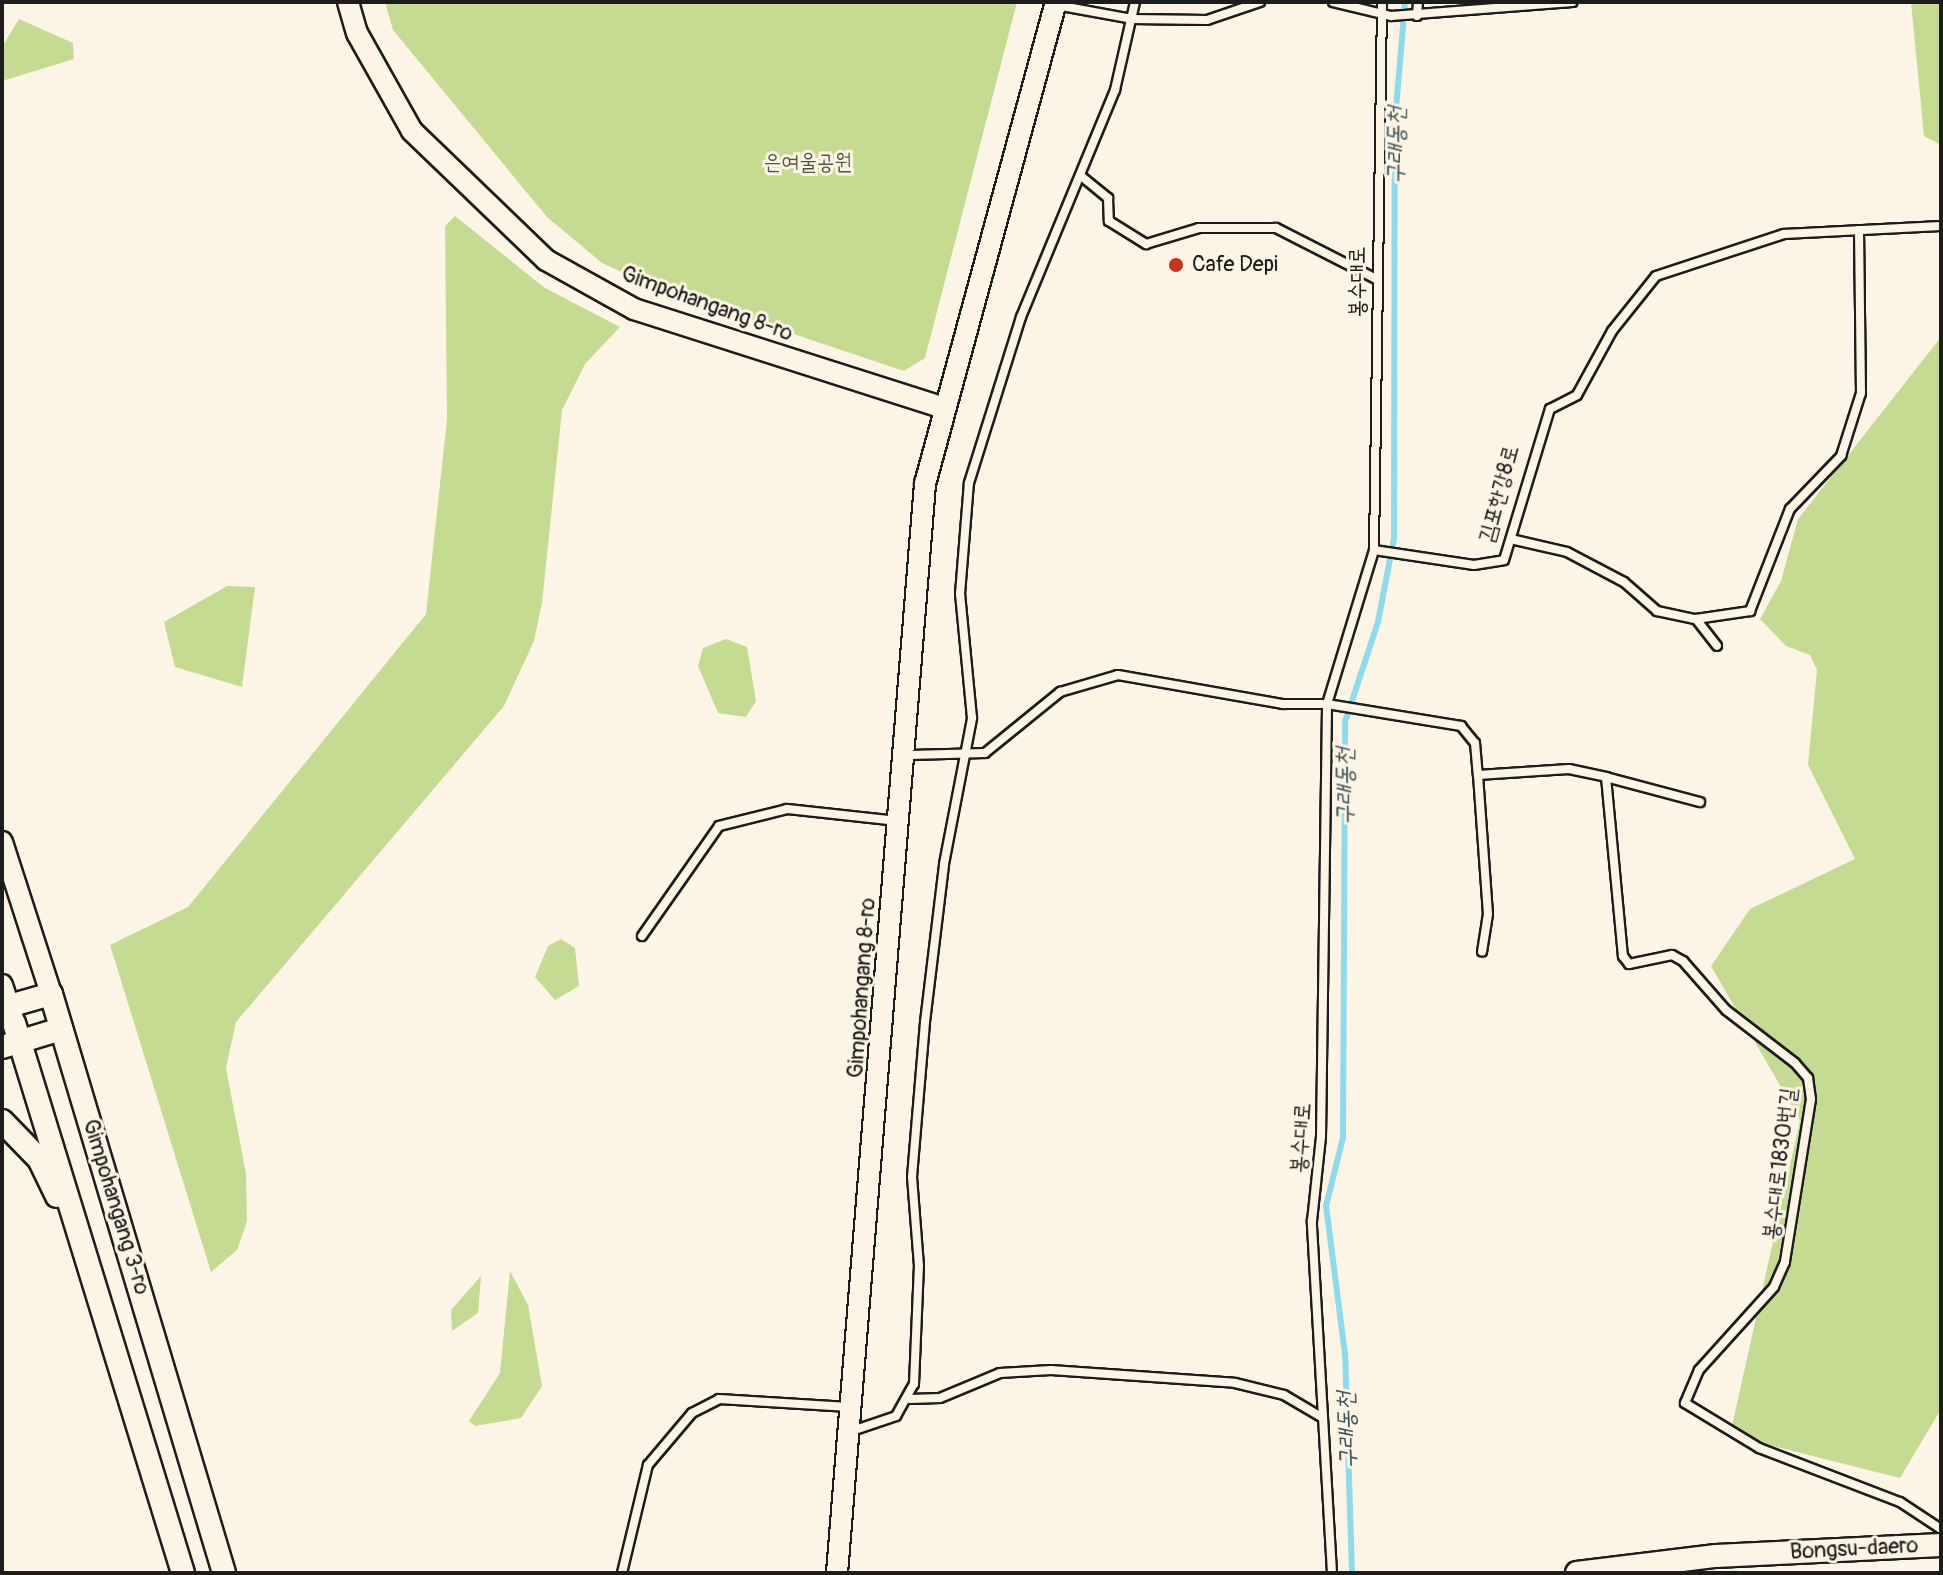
<!DOCTYPE html>
<meta charset="utf-8">
<style>
body{margin:0}
#map{position:relative;width:1943px;height:1575px;overflow:hidden;background:#fcf5e5;font-family:Pangolin,"Poor Story",sans-serif}
div>[style]{position:absolute}
.green>*{inset:0;background:#c5db91}
.stream>*{height:6px;margin:-3px;padding:0 3px;transform-origin:3px;border-radius:3px;background:#8ddbeb}
.roads{filter:drop-shadow(2px 0 #1c1c1c) drop-shadow(-2px 0 #1c1c1c) drop-shadow(0 2px #1c1c1c) drop-shadow(0 -2px #1c1c1c)}
.service>*{height:8px;margin:-4px;padding:0 4px;transform-origin:4px;border-radius:4px;background:#fcf5e5}
.tertiary>*{height:20px;margin:-10px;padding:0 10px;transform-origin:10px;border-radius:10px;background:#fcf5e5}
.secondary>*{height:22px;margin:-11px;padding:0 11px;transform-origin:11px;border-radius:11px;background:#fcf5e5}
.dots>*{width:22px;height:22px;translate:-50% -50%;box-sizing:border-box;border:4px solid #fcf5e5;border-radius:50%}
span{translate:-50% -50%;white-space:nowrap;text-align:center;line-height:1.15;-webkit-text-stroke:6px #fcf5e5;paint-order:stroke}
.park-label{font-size:22px;color:#4f553f}
.poi-label{font-size:22px;color:#1c1c1c}
.left{translate:0 -50%;text-align:left}
.street-label{font-size:22px;color:#1c1c1c}
.water-label{font-size:24px;color:#3e555a;font-style:italic}
.frame{position:absolute;inset:0;border:4px solid #1c1c1c;pointer-events:none}
</style>
<div id="map">
<div class="green">
<div style="clip-path:polygon(385px 2px,1017px 2px,925px 358px,904px 371px,659px 289px,602px 263px,547px 217px,393px 30px)"></div>
<div style="clip-path:polygon(1911px 2px,1941px 2px,1941px 145px,1924px 136px)"></div>
<div style="clip-path:polygon(19px 19px,73px 43px,74px 59px,2px 81px,2px 47px)"></div>
<div style="clip-path:polygon(455px 216px,545px 288px,620px 327px,585px 364px,562px 410px,542px 603px,534px 641px,504px 706px,236px 1022px,226px 1068px,246px 1174px,247px 1221px,237px 1250px,211px 1272px,110px 945px,188px 907px,426px 614px,447px 419px,445px 226px)"></div>
<div style="clip-path:polygon(1941px 337px,1941px 1409px,1900px 1478px,1730px 1435px,1800px 1120px,1711px 966px,1750px 909px,1855px 859px,1808px 765px,1817px 670px,1810px 655px,1786px 646px,1760px 619px,1781px 581px,1798px 519px)"></div>
<div style="clip-path:polygon(227px 586px,255px 587px,242px 687px,175px 667px,164px 622px)"></div>
<div style="clip-path:polygon(726px 639px,747px 647px,756px 701px,746px 717px,718px 713px,698px 666px,703px 648px)"></div>
<div style="clip-path:polygon(561px 939px,575px 948px,579px 986px,555px 1000px,535px 977px,548px 946px)"></div>
<div style="clip-path:polygon(510px 1271px,528px 1305px,542px 1386px,521px 1418px,475px 1426px,469px 1421px,500px 1373px)"></div>
<div style="clip-path:polygon(481px 1276px,478px 1313px,452px 1331px,451px 1310px)"></div>
</div>
<div class="stream">
<div style="left:1352px;top:1573px;width:219px;rotate:-91.8deg"></div>
<div style="left:1345px;top:1354px;width:149px;rotate:-97.3deg"></div>
<div style="left:1326px;top:1206px;width:70px;rotate:-76deg"></div>
<div style="left:1343px;top:1138px;width:416px;rotate:-89.7deg"></div>
<div style="left:1345px;top:722px;width:105px;rotate:-71.7deg"></div>
<div style="left:1378px;top:622px;width:86px;rotate:-79.2deg"></div>
<div style="left:1394px;top:538px;width:417px;rotate:-89.9deg"></div>
<div style="left:1395px;top:121px;width:119px;rotate:-85.2deg"></div>
</div>
<div class="roads">
<div class="service">
<div style="left:1333px;top:2px;width:60px;rotate:13.6deg"></div>
<div style="left:1391px;top:16px;width:182px;rotate:-4.4deg"></div>
<div style="left:1056px;top:5px;width:77px;rotate:10.4deg"></div>
<div style="left:1132px;top:19px;width:75px;rotate:0.8deg"></div>
<div style="left:1207px;top:20px;width:56px;rotate:-18.8deg"></div>
<div style="left:1417px;top:16px;width:14px;rotate:-86deg"></div>
<div style="left:1081px;top:176px;width:35px;rotate:39deg"></div>
<div style="left:1108px;top:198px;width:23px;rotate:88deg"></div>
<div style="left:1109px;top:221px;width:44px;rotate:31.9deg"></div>
<div style="left:1146px;top:244px;width:55px;rotate:-16.8deg"></div>
<div style="left:1199px;top:228px;width:77px"></div>
<div style="left:1276px;top:228px;width:112px;rotate:27deg"></div>
<div style="left:1515px;top:540px;width:53px;rotate:13deg"></div>
<div style="left:1567px;top:552px;width:64px;rotate:27.8deg"></div>
<div style="left:1624px;top:582px;width:44px;rotate:41.3deg"></div>
<div style="left:1657px;top:611px;width:40px;rotate:12deg"></div>
<div style="left:1696px;top:619px;width:34px;rotate:52deg"></div>
<div style="left:1374px;top:550px;width:101px;rotate:8.5deg"></div>
<div style="left:1474px;top:565px;width:30px;rotate:-9deg"></div>
<div style="left:1504px;top:560px;width:158px;rotate:-73.1deg"></div>
<div style="left:1550px;top:409px;width:30px;rotate:-27deg"></div>
<div style="left:1577px;top:395px;width:73px;rotate:-61.3deg"></div>
<div style="left:1612px;top:331px;width:70px;rotate:-51.3deg"></div>
<div style="left:1656px;top:276px;width:135px;rotate:-18.2deg"></div>
<div style="left:1784px;top:234px;width:157px;rotate:-2.9deg"></div>
<div style="left:1696px;top:619px;width:55px;rotate:-8.4deg"></div>
<div style="left:1750px;top:611px;width:110px;rotate:-68.6deg"></div>
<div style="left:1790px;top:509px;width:74px;rotate:-46.1deg"></div>
<div style="left:1841px;top:456px;width:66px;rotate:-72.4deg"></div>
<div style="left:1861px;top:393px;width:163px;rotate:-90.7deg"></div>
<div style="left:910px;top:755px;width:75px;rotate:-1.5deg"></div>
<div style="left:985px;top:753px;width:97px;rotate:-39.1deg"></div>
<div style="left:1060px;top:692px;width:60px;rotate:-16.3deg"></div>
<div style="left:1118px;top:675px;width:168px;rotate:10deg"></div>
<div style="left:1283px;top:704px;width:44px"></div>
<div style="left:1327px;top:704px;width:161px;rotate:-73deg"></div>
<div style="left:1374px;top:550px;width:548px;rotate:-89.16deg"></div>
<div style="left:1478px;top:775px;width:139px;rotate:85.9deg"></div>
<div style="left:1488px;top:914px;width:38px;rotate:99deg"></div>
<div style="left:1700px;top:802px;width:97px;rotate:-165.1deg"></div>
<div style="left:1606px;top:777px;width:180px;rotate:84.6deg"></div>
<div style="left:1623px;top:956px;width:10px;rotate:53deg"></div>
<div style="left:1629px;top:964px;width:44px;rotate:-11.8deg"></div>
<div style="left:1672px;top:955px;width:13px;rotate:29deg"></div>
<div style="left:1683px;top:961px;width:65px;rotate:48.7deg"></div>
<div style="left:1726px;top:1010px;width:87px;rotate:37.5deg"></div>
<div style="left:1795px;top:1063px;width:20px;rotate:49deg"></div>
<div style="left:1808px;top:1078px;width:21px;rotate:82deg"></div>
<div style="left:1811px;top:1099px;width:165px;rotate:99.1deg"></div>
<div style="left:1785px;top:1262px;width:27px;rotate:114deg"></div>
<div style="left:1774px;top:1287px;width:112px;rotate:132.1deg"></div>
<div style="left:1699px;top:1370px;width:36px;rotate:113deg"></div>
<div style="left:1685px;top:1403px;width:87px;rotate:31.3deg"></div>
<div style="left:1759px;top:1448px;width:151px;rotate:21deg"></div>
<div style="left:1900px;top:1502px;width:49px;rotate:33.4deg"></div>
<div style="left:642px;top:936px;width:134px;rotate:-55deg"></div>
<div style="left:719px;top:826px;width:70px;rotate:-14deg"></div>
<div style="left:787px;top:809px;width:112px;rotate:6.2deg"></div>
<div style="left:910px;top:1399px;width:30px;rotate:-2deg"></div>
<div style="left:940px;top:1398px;width:65px;rotate:-22.6deg"></div>
<div style="left:1000px;top:1373px;width:51px;rotate:-3.4deg"></div>
<div style="left:1051px;top:1370px;width:184px;rotate:4deg"></div>
<div style="left:1235px;top:1383px;width:50px;rotate:13.8deg"></div>
<div style="left:1284px;top:1395px;width:45px;rotate:30.5deg"></div>
<div style="left:852px;top:1431px;width:46px;rotate:-18.8deg"></div>
<div style="left:896px;top:1416px;width:37px;rotate:-61deg"></div>
<div style="left:914px;top:1384px;width:118px;rotate:-87.6deg"></div>
<div style="left:919px;top:1266px;width:89px;rotate:-94.5deg"></div>
<div style="left:912px;top:1177px;width:156px;rotate:-85.2deg"></div>
<div style="left:925px;top:1022px;width:159px;rotate:-83.1deg"></div>
<div style="left:944px;top:864px;width:149px;rotate:-79.1deg"></div>
<div style="left:972px;top:718px;width:125px;rotate:-95.5deg"></div>
<div style="left:960px;top:594px;width:111px;rotate:-85.4deg"></div>
<div style="left:969px;top:483px;width:174px;rotate:-72.6deg"></div>
<div style="left:1021px;top:317px;width:246px;rotate:-67.5deg"></div>
<div style="left:1115px;top:90px;width:90px;rotate:-77.2deg"></div>
<div style="left:622px;top:1573px;width:111px;rotate:-76.5deg"></div>
<div style="left:648px;top:1465px;width:68px;rotate:-49.8deg"></div>
<div style="left:692px;top:1413px;width:30px;rotate:-27deg"></div>
<div style="left:719px;top:1399px;width:130px;rotate:3.5deg"></div>
<div style="left:1332px;top:1573px;width:353px;rotate:-93.3deg"></div>
<div style="left:1312px;top:1221px;width:84px;rotate:-83.9deg"></div>
<div style="left:1321px;top:1137px;width:433px;rotate:-89.2deg"></div>
<div style="left:1327px;top:704px;width:136px;rotate:9.3deg"></div>
<div style="left:1461px;top:726px;width:22px;rotate:51deg"></div>
<div style="left:1475px;top:743px;width:32px;rotate:85deg"></div>
<div style="left:1478px;top:775px;width:91px;rotate:-3.8deg"></div>
<div style="left:1569px;top:769px;width:38px;rotate:12deg"></div>
</div>
<div class="tertiary">
<div style="left:348px;top:2px;width:32px;rotate:74deg"></div>
<div style="left:357px;top:33px;width:112px;rotate:60.7deg"></div>
<div style="left:412px;top:131px;width:186px;rotate:43.9deg"></div>
<div style="left:546px;top:260px;width:101px;rotate:29.1deg"></div>
<div style="left:634px;top:309px;width:325px;rotate:17.7deg"></div>
<div style="left:2px;top:842px;width:160px;rotate:72.1deg"></div>
<div style="left:2px;top:985px;width:36px;rotate:72deg"></div>
<div style="left:837px;top:1573px;width:1093px;rotate:-85.38deg"></div>
<div style="left:925px;top:484px;width:499px;rotate:-74.8deg"></div>
</div>
<div class="secondary">
<div style="left:2px;top:1008px;width:51px;rotate:-15.9deg"></div>
<div style="left:51px;top:994px;width:604px;rotate:73.36deg"></div>
<div style="left:14px;top:1023px;width:575px;rotate:72.92deg"></div>
<div style="left:2px;top:1047px;width:62px;rotate:-17deg"></div>
<div style="left:2px;top:1121px;width:53px;rotate:45.8deg"></div>
<div style="left:39px;top:1159px;width:41px;rotate:64.1deg"></div>
<div style="left:1577px;top:1573px;width:140px;rotate:-7deg"></div>
<div style="left:1716px;top:1556px;width:225px;rotate:-2.8deg"></div>
</div>
</div>
<div class="dots">
<div style="left:1176px;top:265px;background:#c8321e"></div>
</div>
<div class="park-label">
<span style="left:808px;top:163px">은여울공원</span>
</div>
<div class="poi-label">
<span class="left" style="left:1192px;top:265px">Cafe Depi</span>
</div>
<div class="street-label">
<span style="left:1358px;top:282px;rotate:-90deg">봉수대로</span>
<span style="left:707px;top:304px;rotate:20deg">Gimpohangang 8-ro</span>
<span style="left:1499px;top:494px;rotate:-75deg">김포한강8로</span>
<span style="left:862px;top:988px;rotate:-86deg">Gimpohangang 8-ro</span>
<span style="left:1301px;top:1138px;rotate:-86deg">봉수대로</span>
<span style="left:1780px;top:1164px;rotate:-83deg">봉수대로1830번길</span>
<span style="left:116px;top:1207px;rotate:73deg">Gimpohangang 3-ro</span>
<span style="left:1854px;top:1549px;rotate:-3deg">Bongsu-daero</span>
</div>
<div class="water-label">
<span style="left:1396px;top:145px;rotate:-89deg">구래동천</span>
<span style="left:1345px;top:786px;rotate:-90deg">구래동천</span>
<span style="left:1347px;top:1430px;rotate:-92deg">구래동천</span>
</div>
<div class="frame"></div>
</div>
